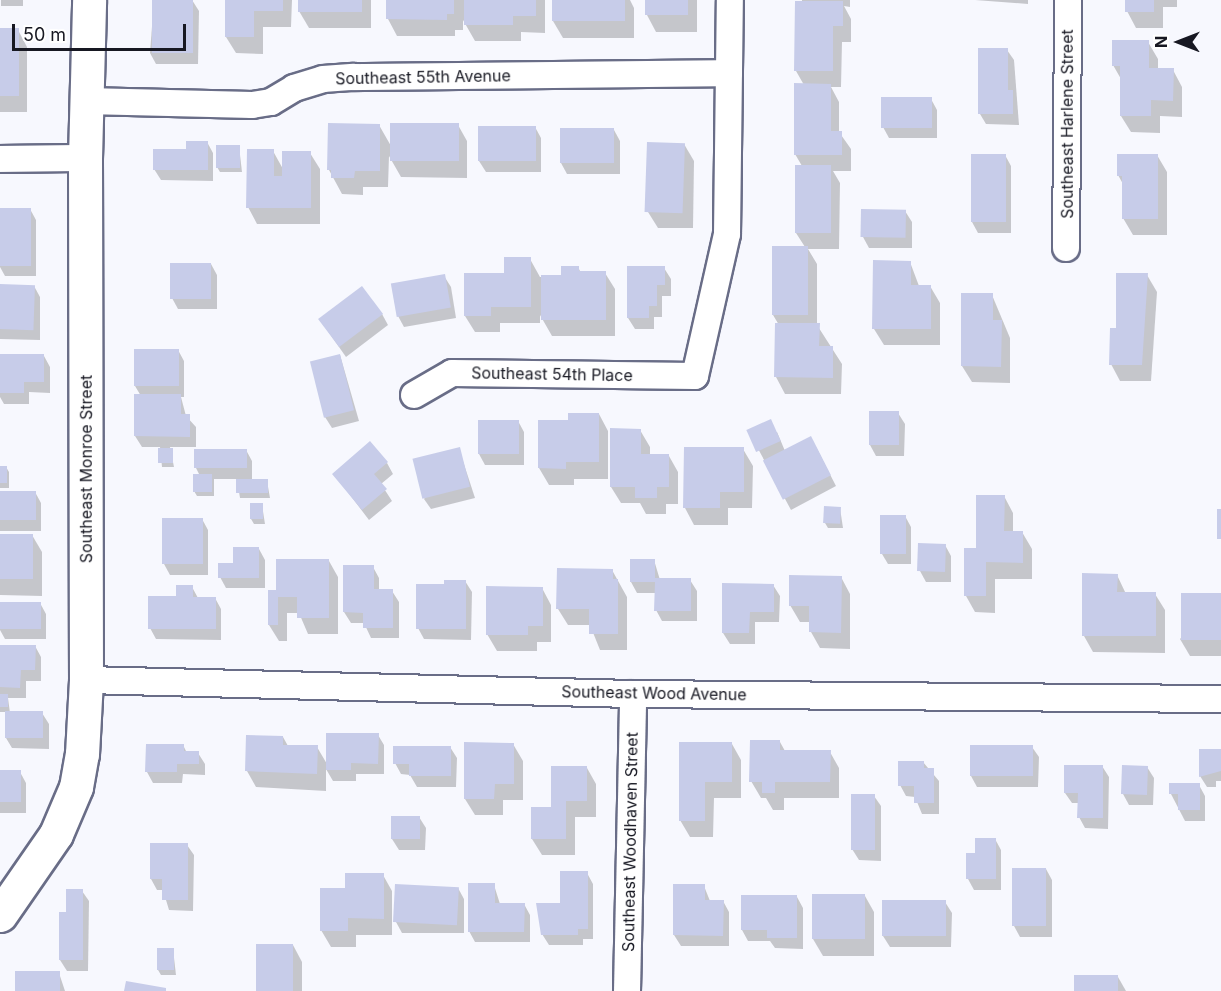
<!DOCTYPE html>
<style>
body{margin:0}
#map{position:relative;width:1221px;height:991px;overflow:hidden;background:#f7f8fe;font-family:Inter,sans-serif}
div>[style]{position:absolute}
.shadow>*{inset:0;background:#0003;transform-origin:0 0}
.building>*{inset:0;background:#c7cce9;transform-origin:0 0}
.roads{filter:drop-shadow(2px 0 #696d87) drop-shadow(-2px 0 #696d87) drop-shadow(0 2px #696d87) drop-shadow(0 -2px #696d87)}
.minor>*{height:26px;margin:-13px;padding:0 13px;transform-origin:13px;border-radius:13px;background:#fff}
.tertiary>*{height:33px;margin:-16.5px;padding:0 16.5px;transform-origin:16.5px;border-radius:16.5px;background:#fff}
span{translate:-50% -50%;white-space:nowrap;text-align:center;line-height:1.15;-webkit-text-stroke:5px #fff;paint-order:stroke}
.street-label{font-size:16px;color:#171822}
.north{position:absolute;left:1149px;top:12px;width:60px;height:60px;-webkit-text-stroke:4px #fff;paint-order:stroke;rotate:270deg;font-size:16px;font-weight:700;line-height:24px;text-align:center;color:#171822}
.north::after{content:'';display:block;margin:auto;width:21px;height:27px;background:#171822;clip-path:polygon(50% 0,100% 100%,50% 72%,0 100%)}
.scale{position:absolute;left:12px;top:24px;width:174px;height:27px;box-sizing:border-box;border:3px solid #171822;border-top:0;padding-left:8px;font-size:18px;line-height:21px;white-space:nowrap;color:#171822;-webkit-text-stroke:4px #fff;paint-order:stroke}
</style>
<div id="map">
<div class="shadow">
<div style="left:1px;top:0;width:22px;height:6px"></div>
<div style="clip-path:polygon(154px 0,192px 0,199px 11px,198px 64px,156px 64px,150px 53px)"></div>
<div style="clip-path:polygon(226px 0,292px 0,291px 27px,263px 27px,263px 54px,236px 53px,226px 37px)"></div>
<div style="clip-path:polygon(299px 0,371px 0,371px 28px,309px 28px,299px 11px)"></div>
<div style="clip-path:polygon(388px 0,545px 0,545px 33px,521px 32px,521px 41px,475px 41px,463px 20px,463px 30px,455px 30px,455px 36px,397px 36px,388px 19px)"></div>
<div style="clip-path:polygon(553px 0,630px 0,634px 8px,634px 38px,563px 38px,553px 21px)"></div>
<div style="clip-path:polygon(647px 0,697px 0,697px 32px,656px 32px,647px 15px)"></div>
<div style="clip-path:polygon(802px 0,850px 0,850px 7px,844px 6px,851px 19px,851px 42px,842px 42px,841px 87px,831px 87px,839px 102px,839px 132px,851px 149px,851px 171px,833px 171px,840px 183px,839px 249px,808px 249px,817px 264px,817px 325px,842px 364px,841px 394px,785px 394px,776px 377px,779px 325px,773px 315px,805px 247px,796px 233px,802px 166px,795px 154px,804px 85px,796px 71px)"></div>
<div style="clip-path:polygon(975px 0,1028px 0,1028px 4px)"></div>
<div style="clip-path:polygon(1127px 0,1177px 0,1177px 7px,1163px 7px,1163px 28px,1136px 28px,1127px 11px)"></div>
<div style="clip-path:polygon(0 30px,18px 30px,27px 47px,27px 112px,0 112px)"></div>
<div style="clip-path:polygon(1148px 42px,1158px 59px,1158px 70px,1173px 70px,1182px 87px,1182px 117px,1160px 116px,1160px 133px,1131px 132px,1121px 116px,1121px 79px,1113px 65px)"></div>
<div style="clip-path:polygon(1007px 50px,1014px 60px,1019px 125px,986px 124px,980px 114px)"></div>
<div style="clip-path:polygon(931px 99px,937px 110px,937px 138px,889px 138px,883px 127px)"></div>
<div style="clip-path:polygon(379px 125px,391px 146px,458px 125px,467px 141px,467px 178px,401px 177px,389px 156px,388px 187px,363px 187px,363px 195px,342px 194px,329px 170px)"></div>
<div style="clip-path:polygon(535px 127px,541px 138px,541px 172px,486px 172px,479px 161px)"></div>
<div style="clip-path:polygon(614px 130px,620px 141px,620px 174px,567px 174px,561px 163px)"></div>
<div style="clip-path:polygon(207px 142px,213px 153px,213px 181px,161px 180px,154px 169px)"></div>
<div style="clip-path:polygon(684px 144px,694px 161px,693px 228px,658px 228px,648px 212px)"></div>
<div style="clip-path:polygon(239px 146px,242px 172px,220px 172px,217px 167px)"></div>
<div style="clip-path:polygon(273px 151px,283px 169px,310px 153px,320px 169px,320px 224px,257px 224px,248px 207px)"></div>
<div style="clip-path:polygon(1005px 155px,1011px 166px,1011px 233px,978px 233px,972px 222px)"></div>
<div style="clip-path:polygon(1157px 155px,1167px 172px,1167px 235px,1133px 235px,1123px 218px,1123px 184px,1118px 175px)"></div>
<div style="clip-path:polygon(30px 209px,36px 220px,36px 276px,5px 276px,0 267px,0 244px)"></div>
<div style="clip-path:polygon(905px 211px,912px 222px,912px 248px,869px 248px,863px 237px)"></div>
<div style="clip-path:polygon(530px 259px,540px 277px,563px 277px,578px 267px,581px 273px,605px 273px,615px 289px,615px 336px,552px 336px,540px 315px,540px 323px,500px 323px,500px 332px,475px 332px,465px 316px,506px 274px)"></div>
<div style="clip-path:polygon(910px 262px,919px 286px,930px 286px,940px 303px,940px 345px,884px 345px,874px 329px)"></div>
<div style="clip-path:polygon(211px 264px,217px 275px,217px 309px,178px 309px,172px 298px)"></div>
<div style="clip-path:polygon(664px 268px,671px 279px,671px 296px,662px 296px,662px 317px,654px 317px,654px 329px,635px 329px,628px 318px)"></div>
<div style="clip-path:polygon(1147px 275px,1157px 292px,1151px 381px,1120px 381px,1111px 364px,1118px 329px)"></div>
<div style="clip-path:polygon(444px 276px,451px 287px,456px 318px,404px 327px,398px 316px)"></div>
<div style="clip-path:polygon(0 286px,34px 286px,40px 297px,40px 340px,0 339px)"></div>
<div style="clip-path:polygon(992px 295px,1010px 338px,1010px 383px,972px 382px,962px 366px)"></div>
<div style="clip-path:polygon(382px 314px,388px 325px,346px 357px,320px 320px)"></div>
<div style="clip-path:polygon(178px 350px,184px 361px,184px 397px,181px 397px,186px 416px,196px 427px,196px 450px,246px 450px,252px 461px,252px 481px,267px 481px,270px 498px,240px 498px,237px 479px,214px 479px,214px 496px,197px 496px,194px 491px,200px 476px,196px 468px,196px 447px,170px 447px,174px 467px,162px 467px,160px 447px,142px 447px,135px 436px,141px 396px,135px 386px)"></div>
<div style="clip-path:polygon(340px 355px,359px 421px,332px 428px,325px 417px)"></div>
<div style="clip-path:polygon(0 356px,44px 356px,50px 367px,50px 393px,29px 392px,29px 404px,4px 404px,0 397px)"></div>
<div style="clip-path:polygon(898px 413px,905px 424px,904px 456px,876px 456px,870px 445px)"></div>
<div style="clip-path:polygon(599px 414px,608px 431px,608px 479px,574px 479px,574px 485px,549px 485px,539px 468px,570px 421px)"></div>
<div style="clip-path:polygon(518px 421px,524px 432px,524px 465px,485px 465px,479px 454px)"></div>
<div style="clip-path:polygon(640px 430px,650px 447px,650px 456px,669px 456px,678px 472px,678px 504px,666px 504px,666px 514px,646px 514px,640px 503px,621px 503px,611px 487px)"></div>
<div style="clip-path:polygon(749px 432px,777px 432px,785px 451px,817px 449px,836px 486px,791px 510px)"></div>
<div style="clip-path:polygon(459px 449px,475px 498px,431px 509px,424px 499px)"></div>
<div style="clip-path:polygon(685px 449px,743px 449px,753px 466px,752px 508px,728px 508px,728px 525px,694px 525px,685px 508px)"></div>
<div style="clip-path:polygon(387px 463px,393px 474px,381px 484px,392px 501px,369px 520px,334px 474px)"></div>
<div style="clip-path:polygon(0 467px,6px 467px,9px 472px,9px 488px,0 488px)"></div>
<div style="clip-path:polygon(0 492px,35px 492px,41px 503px,41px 531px,0 531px)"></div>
<div style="clip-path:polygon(1004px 496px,1013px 513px,1013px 532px,1022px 532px,1032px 549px,1032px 579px,995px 579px,995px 613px,975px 612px,966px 596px,978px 549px)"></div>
<div style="clip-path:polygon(262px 505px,265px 524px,254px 524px,251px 519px)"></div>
<div style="clip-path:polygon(840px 508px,843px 528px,828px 528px,825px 523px)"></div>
<div style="clip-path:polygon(905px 516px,911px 527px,911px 564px,888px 564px,882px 554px)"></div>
<div style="clip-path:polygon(202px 519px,208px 530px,208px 575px,170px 575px,164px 564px)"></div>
<div style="clip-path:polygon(0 535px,32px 535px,42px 552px,42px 596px,0 595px)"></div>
<div style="clip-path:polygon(945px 545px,951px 556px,951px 582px,926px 582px,920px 571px)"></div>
<div style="clip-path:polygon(259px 549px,265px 560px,265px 588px,226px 588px,220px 577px)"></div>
<div style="clip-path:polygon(654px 560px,660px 580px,690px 580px,697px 591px,697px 621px,662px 621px,656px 610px,656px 593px,637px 593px,631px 582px)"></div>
<div style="clip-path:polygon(329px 561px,338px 577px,338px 634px,308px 634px,299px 613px,287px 613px,287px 641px,279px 641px,269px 625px,277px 591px)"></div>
<div style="clip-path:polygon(373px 567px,379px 578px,379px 591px,392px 591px,399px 602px,399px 638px,371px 638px,364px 623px,351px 623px,344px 612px)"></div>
<div style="clip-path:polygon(612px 570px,627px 597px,627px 650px,600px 650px,590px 625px,568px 625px,558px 609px)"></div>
<div style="clip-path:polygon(1117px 575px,1126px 594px,1155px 594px,1165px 610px,1165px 653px,1093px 652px,1084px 636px)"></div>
<div style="clip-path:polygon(841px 577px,850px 594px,850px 649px,820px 648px,811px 632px,811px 622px,800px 622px,790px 605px)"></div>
<div style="clip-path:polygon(465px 581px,472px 592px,471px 640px,424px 639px,418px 628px,445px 585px)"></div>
<div style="clip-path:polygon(773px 585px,780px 596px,779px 622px,755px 622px,755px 644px,730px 644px,723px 633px)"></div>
<div style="clip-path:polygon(192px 587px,198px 598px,215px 598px,221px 609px,221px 640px,156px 639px,150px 628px)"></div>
<div style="clip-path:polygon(542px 588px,551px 605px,551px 642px,537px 642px,537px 651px,497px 651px,487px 634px)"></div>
<div style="clip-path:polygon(1221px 595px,1221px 656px,1190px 656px,1180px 639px)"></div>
<div style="clip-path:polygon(0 603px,40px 603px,46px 614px,46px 639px,5px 639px,0 630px)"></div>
<div style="clip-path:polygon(0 646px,35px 646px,41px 657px,41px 681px,26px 681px,26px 698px,8px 698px,10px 713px,42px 713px,49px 724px,49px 749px,12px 748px,6px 738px,6px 712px,0 712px)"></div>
<div style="clip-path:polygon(378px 735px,384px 745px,384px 774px,356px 774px,356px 781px,333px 781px,326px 769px,326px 791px,256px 787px,247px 771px,283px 737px,288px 746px,317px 747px,327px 764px)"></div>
<div style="clip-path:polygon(780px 742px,785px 751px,830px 752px,839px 768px,839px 798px,784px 798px,784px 810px,773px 810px,766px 798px,761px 798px,751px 781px)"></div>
<div style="clip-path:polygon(681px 743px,732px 744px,741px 760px,741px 798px,714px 798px,713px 837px,690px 837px,680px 820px)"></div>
<div style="clip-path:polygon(513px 744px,523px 761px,523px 800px,503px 800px,503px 815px,475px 815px,465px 799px)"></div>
<div style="clip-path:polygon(183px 745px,187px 753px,198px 753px,205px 764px,205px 775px,183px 774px,182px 783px,153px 783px,147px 772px)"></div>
<div style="clip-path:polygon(450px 747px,457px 758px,456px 787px,417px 787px,410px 775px,401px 774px,395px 763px)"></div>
<div style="clip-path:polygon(1032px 747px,1039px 757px,1038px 787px,977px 787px,971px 776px)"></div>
<div style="clip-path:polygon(1221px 751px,1221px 781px,1216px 781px,1216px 787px,1207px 787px,1200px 776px)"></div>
<div style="clip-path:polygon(923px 762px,939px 781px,939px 814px,922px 814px,915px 797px,906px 796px,900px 785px)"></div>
<div style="clip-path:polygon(1102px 766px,1109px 777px,1108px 829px,1085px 828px,1079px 817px,1079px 803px,1072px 803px,1065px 793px)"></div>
<div style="clip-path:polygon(1147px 767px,1154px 778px,1153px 805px,1129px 805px,1123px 794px)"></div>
<div style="clip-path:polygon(587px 768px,596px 784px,596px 817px,575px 817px,575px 855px,542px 855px,532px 839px)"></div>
<div style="clip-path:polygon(0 770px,20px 772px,26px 783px,26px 813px,0 813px)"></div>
<div style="clip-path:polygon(1199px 785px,1205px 796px,1205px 821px,1185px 821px,1171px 794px)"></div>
<div style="clip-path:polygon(874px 796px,881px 806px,881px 861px,859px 860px,852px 849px)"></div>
<div style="clip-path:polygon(392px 817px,419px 817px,426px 828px,425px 850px,399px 850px,392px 839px)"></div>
<div style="clip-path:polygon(995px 839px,1001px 850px,1001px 890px,974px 890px,968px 879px,976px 855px)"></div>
<div style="clip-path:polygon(187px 845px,194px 855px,193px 911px,169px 910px,163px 890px,157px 890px,151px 879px)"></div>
<div style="clip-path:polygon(1046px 869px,1052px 880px,1052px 937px,1020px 937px,1014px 926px)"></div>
<div style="clip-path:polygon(587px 873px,593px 884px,593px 939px,583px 939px,583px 945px,549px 945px,542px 934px)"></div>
<div style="clip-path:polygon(383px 875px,392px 891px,392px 935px,356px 935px,356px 947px,331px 947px,321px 930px,346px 890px)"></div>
<div style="clip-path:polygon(494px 885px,500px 904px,524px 904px,530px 915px,530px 942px,475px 942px,469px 931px)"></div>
<div style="clip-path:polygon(704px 886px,710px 901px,723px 901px,729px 912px,729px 946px,681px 946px,674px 935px)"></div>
<div style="clip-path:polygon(458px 888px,464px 899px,464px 933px,402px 933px,396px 922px)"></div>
<div style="clip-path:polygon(82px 891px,89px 901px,88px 971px,67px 971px,60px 960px)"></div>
<div style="clip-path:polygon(865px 896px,874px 912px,874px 956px,823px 956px,813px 939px)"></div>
<div style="clip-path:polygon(742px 897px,797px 897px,803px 908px,803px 949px,775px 948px,770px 941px,748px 941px,742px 930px)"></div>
<div style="clip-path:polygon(945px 902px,952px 913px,951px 947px,890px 947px,883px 936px)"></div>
<div style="clip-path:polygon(293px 945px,302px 962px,302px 991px,257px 991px)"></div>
<div style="clip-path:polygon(173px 949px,176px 975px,161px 975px,158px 970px)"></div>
<div style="clip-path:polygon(17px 973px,59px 973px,65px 991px,15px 991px)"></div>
<div style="clip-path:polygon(1118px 977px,1126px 991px,1075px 991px)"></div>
</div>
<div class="building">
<div style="left:152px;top:0;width:41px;height:53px"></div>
<div style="clip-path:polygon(225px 0,283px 0,283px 11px,254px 11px,254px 37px,225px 37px)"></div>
<div style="left:298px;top:0;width:64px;height:12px"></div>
<div style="clip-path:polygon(386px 0,454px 0,454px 14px,447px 14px,447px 20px,386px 19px)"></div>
<div style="clip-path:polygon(464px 0,536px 0,536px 16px,513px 16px,513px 25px,464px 25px)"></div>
<div style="left:552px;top:0;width:73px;height:21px"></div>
<div style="left:645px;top:0;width:43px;height:15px"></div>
<div style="left:1125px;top:0;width:29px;height:12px"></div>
<div style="clip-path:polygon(795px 1px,843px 1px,843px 26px,833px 26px,833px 71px,794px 71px)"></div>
<div style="left:0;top:28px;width:19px;height:68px"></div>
<div style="clip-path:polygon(1112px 40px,1149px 40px,1149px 68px,1174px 68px,1173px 101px,1151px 100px,1151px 116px,1120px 116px,1120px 66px,1112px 66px)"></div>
<div style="clip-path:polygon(978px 48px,1008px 48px,1008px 90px,1013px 90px,1013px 114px,978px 114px)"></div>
<div style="clip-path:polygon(794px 83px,831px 84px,831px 131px,842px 131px,842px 155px,794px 155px)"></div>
<div style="left:881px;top:97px;width:51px;height:31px"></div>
<div style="clip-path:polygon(328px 123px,380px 124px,380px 171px,355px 171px,354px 178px,331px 178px,331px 170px,327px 170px)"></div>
<div style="left:390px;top:123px;width:69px;height:38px"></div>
<div style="left:478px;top:126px;width:58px;height:35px"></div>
<div style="left:560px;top:128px;width:54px;height:35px"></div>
<div style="clip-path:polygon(186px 141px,208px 141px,208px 170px,153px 170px,153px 149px,186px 149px)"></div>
<div style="left:647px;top:142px;width:38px;height:70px;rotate:2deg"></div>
<div style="left:216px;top:145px;width:24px;height:23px"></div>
<div style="clip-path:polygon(247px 149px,274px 149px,274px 176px,282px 176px,282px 151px,311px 151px,311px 208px,246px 208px)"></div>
<div style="left:971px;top:154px;width:35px;height:68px"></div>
<div style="clip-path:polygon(1117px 154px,1158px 154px,1158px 219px,1122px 219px,1122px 176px,1117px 176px)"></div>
<div style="left:795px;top:165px;width:36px;height:68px"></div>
<div style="left:0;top:208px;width:31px;height:58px"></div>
<div style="left:861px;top:209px;width:45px;height:28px;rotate:1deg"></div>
<div style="left:772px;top:246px;width:36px;height:69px"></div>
<div style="clip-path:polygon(504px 257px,531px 257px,531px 307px,491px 307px,491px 316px,464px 316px,464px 273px,504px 273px)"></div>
<div style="clip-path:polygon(873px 260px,911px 261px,911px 285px,931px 285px,931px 329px,872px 329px)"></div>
<div style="left:170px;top:263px;width:41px;height:36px"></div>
<div style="clip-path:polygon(561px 266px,579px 266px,579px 271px,606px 271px,606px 320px,541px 320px,541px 275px,561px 275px)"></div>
<div style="clip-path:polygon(627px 266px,665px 266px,665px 285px,657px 285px,657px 306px,649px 306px,649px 318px,627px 318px)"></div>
<div style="clip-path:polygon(1116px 273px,1148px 273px,1142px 365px,1109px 365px,1110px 328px,1116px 328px)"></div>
<div style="left:445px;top:274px;width:34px;height:55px;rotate:80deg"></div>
<div style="left:0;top:284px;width:35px;height:45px;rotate:2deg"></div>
<div style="left:362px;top:286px;width:35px;height:55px;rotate:53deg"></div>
<div style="clip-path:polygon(961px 293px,993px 293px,993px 320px,1002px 320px,1001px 367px,961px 366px)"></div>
<div style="clip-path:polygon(775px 323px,820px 323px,819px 346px,833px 346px,833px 378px,774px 377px)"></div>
<div style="left:134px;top:349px;width:45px;height:37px"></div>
<div style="clip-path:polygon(0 354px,44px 354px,44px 382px,24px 382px,24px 393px,0 393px)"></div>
<div style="left:340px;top:354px;width:58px;height:31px;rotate:76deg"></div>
<div style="clip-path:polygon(134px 394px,181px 394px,181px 414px,190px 414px,190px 437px,134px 436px)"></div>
<div style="left:869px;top:411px;width:30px;height:34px"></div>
<div style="clip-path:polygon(568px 413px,599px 413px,599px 462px,566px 462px,566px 469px,538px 468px,538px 420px,568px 420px)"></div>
<div style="left:771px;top:419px;width:24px;height:27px;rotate:66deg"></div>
<div style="left:478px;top:420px;width:41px;height:34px"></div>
<div style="clip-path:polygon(610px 428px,641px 429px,641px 454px,669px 454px,669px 487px,657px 487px,657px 498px,635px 498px,635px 487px,610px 487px)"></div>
<div style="left:811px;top:436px;width:44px;height:54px;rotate:63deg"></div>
<div style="clip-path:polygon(370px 441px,388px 462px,374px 474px,387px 489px,362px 510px,332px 474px)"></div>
<div style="left:460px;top:447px;width:41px;height:49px;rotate:76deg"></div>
<div style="clip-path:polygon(684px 447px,744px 447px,744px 492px,720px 492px,720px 508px,683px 508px)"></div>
<div style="left:158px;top:448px;width:15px;height:15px"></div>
<div style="left:194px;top:449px;width:53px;height:19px"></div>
<div style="left:0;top:466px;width:7px;height:17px"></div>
<div style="left:193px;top:474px;width:19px;height:18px"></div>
<div style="left:236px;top:479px;width:32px;height:14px"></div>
<div style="left:0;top:491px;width:36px;height:29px"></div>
<div style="clip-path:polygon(976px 495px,1005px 495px,1004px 531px,1023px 531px,1023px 563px,986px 562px,986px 596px,964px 596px,964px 548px,976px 548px)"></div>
<div style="left:250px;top:503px;width:13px;height:16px"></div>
<div style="left:824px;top:506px;width:17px;height:17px;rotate:3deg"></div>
<div style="left:1217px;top:509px;width:4px;height:30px"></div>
<div style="left:880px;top:515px;width:26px;height:39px"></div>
<div style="left:162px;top:518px;width:41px;height:46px"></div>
<div style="left:0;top:534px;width:33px;height:45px"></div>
<div style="left:918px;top:543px;width:28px;height:28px;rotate:2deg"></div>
<div style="clip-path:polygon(233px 547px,259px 547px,259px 578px,218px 578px,218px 563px,233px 563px)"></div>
<div style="clip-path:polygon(276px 559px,329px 559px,329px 618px,297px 618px,297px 597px,278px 597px,278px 625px,268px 625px,268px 590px,276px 590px)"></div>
<div style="clip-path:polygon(630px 559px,655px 559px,655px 578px,691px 578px,691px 611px,654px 611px,655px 582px,630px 582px)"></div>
<div style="clip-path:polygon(343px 565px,374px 565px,374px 589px,393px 589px,393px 628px,363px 628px,363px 613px,343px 612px)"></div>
<div style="clip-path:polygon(557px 568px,613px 569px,613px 579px,618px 579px,618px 634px,589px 634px,589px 609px,556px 609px)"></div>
<div style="clip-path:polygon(1082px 573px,1118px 574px,1117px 592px,1156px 592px,1156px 636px,1082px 636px)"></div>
<div style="clip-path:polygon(789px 575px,842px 576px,841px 633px,809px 632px,809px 606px,789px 606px)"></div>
<div style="clip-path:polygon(444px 580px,466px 580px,466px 629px,416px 629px,416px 584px,444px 584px)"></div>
<div style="clip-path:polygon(722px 583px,774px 584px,774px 612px,750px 612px,749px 633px,722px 633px)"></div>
<div style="clip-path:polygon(176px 585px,193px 585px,193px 597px,216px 597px,216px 629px,148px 629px,148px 596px,176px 596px)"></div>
<div style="clip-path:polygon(486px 586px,543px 587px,543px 626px,528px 626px,528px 635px,486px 635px)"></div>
<div style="left:1181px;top:593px;width:40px;height:47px"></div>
<div style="left:0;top:602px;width:41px;height:27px"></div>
<div style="clip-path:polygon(0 645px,36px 645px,35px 670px,21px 670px,20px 688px,0 687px)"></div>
<div style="left:0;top:694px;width:8px;height:13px"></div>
<div style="left:5px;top:711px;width:38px;height:27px"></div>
<div style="clip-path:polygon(326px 733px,379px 733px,378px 764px,351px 763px,351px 770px,326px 770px)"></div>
<div style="clip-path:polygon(246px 735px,283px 736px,283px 745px,318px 745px,317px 774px,245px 771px)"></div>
<div style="clip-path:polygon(750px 740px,780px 740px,780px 750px,831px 750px,830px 782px,775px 782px,775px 793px,762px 793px,762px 782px,749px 782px)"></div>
<div style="clip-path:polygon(464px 742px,514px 743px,514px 784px,495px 784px,494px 799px,464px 799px)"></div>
<div style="clip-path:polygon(679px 742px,732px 742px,732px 782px,705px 782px,705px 821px,679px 821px)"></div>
<div style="clip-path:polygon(146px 744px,184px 744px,184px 751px,199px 751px,199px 764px,177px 764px,177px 772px,145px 772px)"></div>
<div style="left:970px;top:745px;width:63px;height:31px"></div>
<div style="clip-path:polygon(393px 746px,451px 746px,451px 776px,409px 776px,409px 764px,393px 764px)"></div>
<div style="clip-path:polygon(1199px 749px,1221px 749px,1221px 771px,1199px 777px)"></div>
<div style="clip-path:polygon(898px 761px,924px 761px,924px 768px,934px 768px,934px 803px,914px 803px,914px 786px,898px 786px)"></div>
<div style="clip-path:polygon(1064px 765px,1103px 765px,1103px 818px,1077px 818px,1078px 793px,1064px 793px)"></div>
<div style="left:1122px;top:765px;width:26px;height:29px;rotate:2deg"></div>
<div style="clip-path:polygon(551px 766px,587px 766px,587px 801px,566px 801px,566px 839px,531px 839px,531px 807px,551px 807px)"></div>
<div style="left:0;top:770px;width:21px;height:32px"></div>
<div style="clip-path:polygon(1169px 783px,1200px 783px,1200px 810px,1178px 810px,1178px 794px,1169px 794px)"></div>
<div style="left:851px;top:794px;width:24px;height:56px"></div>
<div style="left:391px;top:816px;width:29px;height:23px"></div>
<div style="clip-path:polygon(975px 838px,996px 838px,996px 879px,966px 879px,966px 853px,975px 853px)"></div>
<div style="clip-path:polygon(150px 843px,188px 843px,188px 900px,162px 900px,162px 879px,150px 879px)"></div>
<div style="left:1012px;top:868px;width:34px;height:58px"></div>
<div style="clip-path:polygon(560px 871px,588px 871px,588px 929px,578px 929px,578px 935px,541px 935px,536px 903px,560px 903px)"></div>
<div style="clip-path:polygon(345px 873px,384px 873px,384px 919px,348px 918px,348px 931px,320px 931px,320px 888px,345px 888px)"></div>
<div style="clip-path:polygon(468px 883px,495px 883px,495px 903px,525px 903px,524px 932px,468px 932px)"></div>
<div style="left:395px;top:884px;width:64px;height:38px;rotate:3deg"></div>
<div style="clip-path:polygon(673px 884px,705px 884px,705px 900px,724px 900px,723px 936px,673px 935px)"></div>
<div style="clip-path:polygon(66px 889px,83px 889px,83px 960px,59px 960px,59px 912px,66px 912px)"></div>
<div style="left:812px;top:894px;width:53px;height:45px"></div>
<div style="clip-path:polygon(741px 895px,797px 895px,797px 938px,767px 938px,767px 930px,741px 930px)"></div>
<div style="left:882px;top:900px;width:64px;height:36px"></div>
<div style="left:256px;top:944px;width:37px;height:47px"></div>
<div style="left:157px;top:948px;width:17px;height:22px"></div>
<div style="left:15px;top:971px;width:45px;height:20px"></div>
<div style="left:1074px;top:975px;width:44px;height:16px"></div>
<div style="clip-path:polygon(126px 981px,166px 988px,166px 991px,124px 991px)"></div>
</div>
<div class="roads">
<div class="minor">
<div style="left:86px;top:101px;width:166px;rotate:1.4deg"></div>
<div style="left:252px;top:105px;width:19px;rotate:-9deg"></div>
<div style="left:271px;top:102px;width:27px;rotate:-31deg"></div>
<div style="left:294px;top:88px;width:30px;rotate:-17deg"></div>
<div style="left:323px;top:79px;width:31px;rotate:-4deg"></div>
<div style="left:354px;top:77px;width:375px;rotate:-0.6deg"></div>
<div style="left:0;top:159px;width:85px;rotate:-0.7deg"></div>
<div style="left:1066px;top:248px;width:248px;rotate:-89.5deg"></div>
<div style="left:414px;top:395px;width:44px;rotate:-30.1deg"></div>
<div style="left:452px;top:373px;width:243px;rotate:0.7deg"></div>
<div style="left:695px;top:376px;width:146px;rotate:-77.3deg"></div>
<div style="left:727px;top:234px;width:234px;rotate:-89.3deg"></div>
<div style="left:86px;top:680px;width:547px;rotate:1.47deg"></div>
<div style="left:633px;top:694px;width:588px;rotate:0.49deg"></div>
<div style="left:627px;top:991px;width:297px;rotate:-88.8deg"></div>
</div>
<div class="tertiary">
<div style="left:0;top:915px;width:98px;rotate:-55.3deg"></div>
<div style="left:56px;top:834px;width:51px;rotate:-66.9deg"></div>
<div style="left:76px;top:787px;width:34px;rotate:-80deg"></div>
<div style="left:82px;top:754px;width:74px;rotate:-86.9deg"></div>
<div style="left:86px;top:680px;width:522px;rotate:-90.11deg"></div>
<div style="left:85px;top:158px;width:158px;rotate:-88.5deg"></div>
</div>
</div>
<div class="street-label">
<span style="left:423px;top:77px;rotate:-1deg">Southeast 55th Avenue</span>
<span style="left:1067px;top:124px;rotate:-90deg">Southeast Harlene Street</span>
<span style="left:552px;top:374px;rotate:1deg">Southeast 54th Place</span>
<span style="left:86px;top:469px;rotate:-90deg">Southeast Monroe Street</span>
<span style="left:654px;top:693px;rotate:1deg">Southeast Wood Avenue</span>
<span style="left:630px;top:842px;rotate:-89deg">Southeast Woodhaven Street</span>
</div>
<div class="north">N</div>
<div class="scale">50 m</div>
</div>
